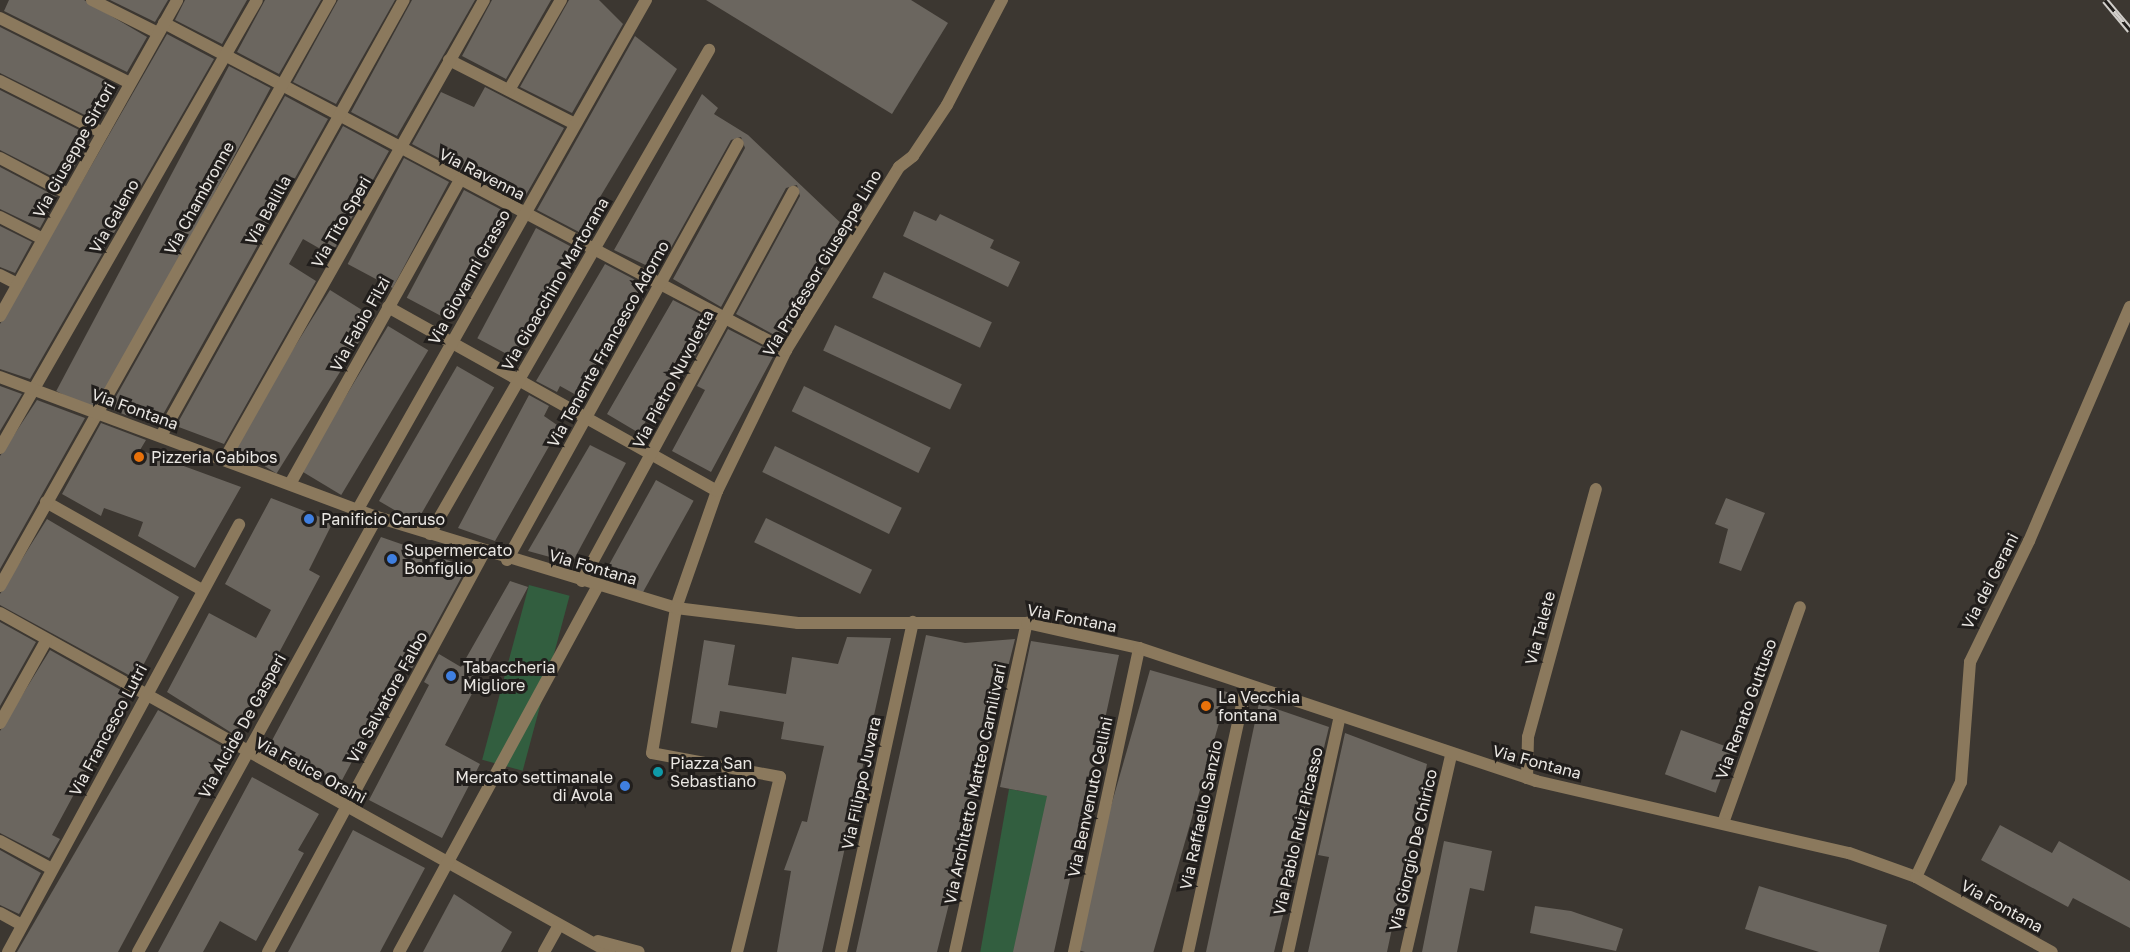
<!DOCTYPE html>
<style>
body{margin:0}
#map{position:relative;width:2130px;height:952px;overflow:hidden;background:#3c3731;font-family:"Golos Text",sans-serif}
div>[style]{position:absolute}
.green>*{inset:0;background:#325e3f;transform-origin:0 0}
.building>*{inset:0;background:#6b665f;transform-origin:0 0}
.minor>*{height:12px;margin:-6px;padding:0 6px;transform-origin:6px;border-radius:6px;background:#8b795d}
.tertiary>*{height:12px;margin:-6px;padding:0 6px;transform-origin:6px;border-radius:6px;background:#8b795d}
.rail>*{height:7px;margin-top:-3.5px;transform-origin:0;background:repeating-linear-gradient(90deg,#211e1c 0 14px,#d1ceca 0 28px);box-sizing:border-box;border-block:2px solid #d1ceca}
.dots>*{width:16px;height:16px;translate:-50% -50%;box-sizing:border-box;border:3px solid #211e1c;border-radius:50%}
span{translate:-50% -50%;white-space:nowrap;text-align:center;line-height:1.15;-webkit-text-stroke:6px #211e1c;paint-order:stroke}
.street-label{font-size:16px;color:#eae7e3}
.poi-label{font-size:16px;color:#eae7e3}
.left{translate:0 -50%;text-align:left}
.right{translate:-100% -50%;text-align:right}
</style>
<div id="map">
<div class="green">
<div style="left:529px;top:585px;width:42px;height:181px;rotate:15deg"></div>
<div style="left:1009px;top:789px;width:39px;height:167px;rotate:10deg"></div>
</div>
<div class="building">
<div style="clip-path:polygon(9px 0,84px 0,147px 37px,127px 72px,4px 11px)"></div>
<div style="clip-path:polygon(110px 0,168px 0,155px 22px)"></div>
<div style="clip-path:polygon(185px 0,247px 0,222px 44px,175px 20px)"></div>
<div style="clip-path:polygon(265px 0,321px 0,279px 74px,237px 52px)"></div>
<div style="clip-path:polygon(338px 0,395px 0,336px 104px,293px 82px)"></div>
<div style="clip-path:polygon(412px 0,475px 0,397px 136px,351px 112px)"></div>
<div style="clip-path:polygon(492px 0,551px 0,506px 79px,462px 56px)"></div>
<div style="clip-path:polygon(569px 0,599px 0,623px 24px,572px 113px,520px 87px)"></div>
<div style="clip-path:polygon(706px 0,911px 0,948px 23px,892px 114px)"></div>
<div style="clip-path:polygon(0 27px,119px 87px,99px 122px,0 73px)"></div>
<div style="clip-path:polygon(167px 34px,214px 59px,30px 379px,0 369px,0 324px)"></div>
<div style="clip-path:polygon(635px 36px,677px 69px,579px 232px,537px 210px)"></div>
<div style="left:229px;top:66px;width:47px;height:368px;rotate:28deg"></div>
<div style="clip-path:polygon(485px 87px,564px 128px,522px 202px,412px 144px,441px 92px,474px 107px)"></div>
<div style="clip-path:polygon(0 90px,91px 136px,65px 183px,0 150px)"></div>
<div style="clip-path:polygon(702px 94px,718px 108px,714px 114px,748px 135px,846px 228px,782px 339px,736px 314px,800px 196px,797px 185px,786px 188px,721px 307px,673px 279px,745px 148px,741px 137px,731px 140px,658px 271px,614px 250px)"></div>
<div style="clip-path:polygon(285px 96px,328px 119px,160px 420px,154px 425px,109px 409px)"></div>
<div style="clip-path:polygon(343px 126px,389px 151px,331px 255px,303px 239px,289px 264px,316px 281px,224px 444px,176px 426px)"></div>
<div style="left:404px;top:158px;width:51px;height:120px;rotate:28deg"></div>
<div style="clip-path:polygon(0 167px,57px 197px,40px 228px,0 209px)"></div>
<div style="left:464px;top:190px;width:47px;height:122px;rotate:28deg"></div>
<div style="clip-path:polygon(914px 211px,936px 221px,940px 214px,994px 240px,990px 248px,1020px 262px,1008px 287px,903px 236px)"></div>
<div style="clip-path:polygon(0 226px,32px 242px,15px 273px,0 267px)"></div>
<div style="left:536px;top:228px;width:41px;height:125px;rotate:28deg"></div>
<div style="clip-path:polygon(605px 264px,643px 284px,578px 396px,560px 386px,557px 392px,536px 381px)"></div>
<div style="left:884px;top:272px;width:119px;height:28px;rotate:25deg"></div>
<div style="left:330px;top:290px;width:52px;height:184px;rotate:32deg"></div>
<div style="clip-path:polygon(673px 300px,714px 321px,683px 378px,674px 373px,639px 433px,607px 414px)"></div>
<div style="left:835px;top:325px;width:140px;height:28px;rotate:25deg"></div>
<div style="left:388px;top:326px;width:47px;height:169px;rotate:31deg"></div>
<div style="clip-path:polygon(728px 329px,775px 353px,711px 472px,672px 451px,705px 390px,697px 386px)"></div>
<div style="left:457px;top:366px;width:43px;height:156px;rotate:30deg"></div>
<div style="clip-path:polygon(0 386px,22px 394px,0 431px)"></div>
<div style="left:804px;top:386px;width:141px;height:28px;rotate:26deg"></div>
<div style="clip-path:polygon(529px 395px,549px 406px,544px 416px,560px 427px,495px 541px,458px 528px)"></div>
<div style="clip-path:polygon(37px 400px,85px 418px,0 569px,0 456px)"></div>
<div style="clip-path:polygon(101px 423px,146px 440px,140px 450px,241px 487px,195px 568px,138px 536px,143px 522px,104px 508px,101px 516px,62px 494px)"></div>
<div style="clip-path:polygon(590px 445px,626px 463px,572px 563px,528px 551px)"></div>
<div style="left:775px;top:446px;width:141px;height:29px;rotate:26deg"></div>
<div style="left:656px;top:480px;width:43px;height:106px;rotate:29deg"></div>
<div style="clip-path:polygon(271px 498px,333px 522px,309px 570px,320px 576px,235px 735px,167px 692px,209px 613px,256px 638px,271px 610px,225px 584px)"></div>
<div style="clip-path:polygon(1726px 498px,1765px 513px,1741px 571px,1719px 563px,1728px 529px,1715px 524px)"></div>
<div style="left:766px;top:518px;width:118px;height:27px;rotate:26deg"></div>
<div style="clip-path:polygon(47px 519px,179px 597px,136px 679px,0 605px,0 594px)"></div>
<div style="clip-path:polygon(381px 537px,467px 567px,409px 674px,401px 670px,340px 784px,269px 746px)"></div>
<div style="clip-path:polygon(510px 581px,528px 587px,445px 745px,480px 764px,442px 838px,369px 800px,429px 685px,424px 682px,439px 654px,461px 667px)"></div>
<div style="clip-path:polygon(0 622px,36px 642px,0 706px)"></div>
<div style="clip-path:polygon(926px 635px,965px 643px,1015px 639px,937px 952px,856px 952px)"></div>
<div style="clip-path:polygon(847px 637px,891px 638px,822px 952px,777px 952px,791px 871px,784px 870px,802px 821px,807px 822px,824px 746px,781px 739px,784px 722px,720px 711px,717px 728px,691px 723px,704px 640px,735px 645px,728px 685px,786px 694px,792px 657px,838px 664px)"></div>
<div style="clip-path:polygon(1031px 641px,1119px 655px,1054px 952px,1013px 952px,1047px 796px,1000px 787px)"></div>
<div style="clip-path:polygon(50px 650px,128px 694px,52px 835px,60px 839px,49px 858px,0 833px,0 731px)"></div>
<div style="left:1150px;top:670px;width:81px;height:289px;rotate:16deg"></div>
<div style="clip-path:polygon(1259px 703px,1329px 727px,1274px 952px,1206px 952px)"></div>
<div style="clip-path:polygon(158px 710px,227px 749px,118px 952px,17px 952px)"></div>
<div style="left:1681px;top:730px;width:54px;height:47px;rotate:20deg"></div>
<div style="clip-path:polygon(1345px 733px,1427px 764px,1387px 952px,1308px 952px,1329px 857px,1318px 855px)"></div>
<div style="clip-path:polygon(252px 777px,319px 814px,298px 850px,304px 853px,256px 941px,220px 921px,203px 952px,158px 952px)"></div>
<div style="clip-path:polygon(2000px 825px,2052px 853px,2059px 841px,2130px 881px,2130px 928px,2073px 898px,2068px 907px,1981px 860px)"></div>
<div style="clip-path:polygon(353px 830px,425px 868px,380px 952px,288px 952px)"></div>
<div style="clip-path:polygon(1444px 841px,1492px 851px,1484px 891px,1470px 888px,1457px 952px,1422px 952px)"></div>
<div style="clip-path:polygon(0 850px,41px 873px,19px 914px,0 905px)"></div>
<div style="clip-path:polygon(1759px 886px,1887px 925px,1879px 952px,1819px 952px,1745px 929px)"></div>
<div style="clip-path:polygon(454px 894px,512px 932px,501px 952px,423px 952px)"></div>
<div style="clip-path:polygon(1535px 906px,1571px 911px,1623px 929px,1616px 951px,1530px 933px)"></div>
</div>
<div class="minor">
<div style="left:92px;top:0;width:74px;rotate:26.6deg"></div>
<div style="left:0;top:18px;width:145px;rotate:26.6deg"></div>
<div style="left:164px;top:23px;width:703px;rotate:27.73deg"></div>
<div style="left:449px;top:60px;width:141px;rotate:26.9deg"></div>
<div style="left:0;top:81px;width:115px;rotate:26.8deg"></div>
<div style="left:509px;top:90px;width:104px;rotate:-60deg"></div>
<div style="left:0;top:158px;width:77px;rotate:27.9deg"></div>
<div style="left:0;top:217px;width:48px;rotate:27.1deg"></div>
<div style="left:0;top:275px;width:20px;rotate:27deg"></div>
<div style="left:388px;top:307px;width:377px;rotate:29.2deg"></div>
<div style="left:0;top:316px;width:362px;rotate:-60.7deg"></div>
<div style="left:161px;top:436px;width:499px;rotate:-60.9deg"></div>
<div style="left:0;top:448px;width:516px;rotate:-60.16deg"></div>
<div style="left:224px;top:460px;width:528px;rotate:-60.52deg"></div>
<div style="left:290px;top:484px;width:347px;rotate:-60.8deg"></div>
<div style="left:46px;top:502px;width:179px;rotate:29.4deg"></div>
<div style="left:358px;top:509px;width:585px;rotate:-60.5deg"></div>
<div style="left:430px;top:534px;width:559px;rotate:-60.04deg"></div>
<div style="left:507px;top:560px;width:476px;rotate:-61deg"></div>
<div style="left:582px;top:581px;width:443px;rotate:-61.5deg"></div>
<div style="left:0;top:586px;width:673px;rotate:-60.61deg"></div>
<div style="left:0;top:613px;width:697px;rotate:29.1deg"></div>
<div style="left:0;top:723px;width:94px;rotate:-60.7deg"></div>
<div style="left:1527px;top:778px;width:41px;rotate:-88.6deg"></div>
<div style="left:1528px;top:737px;width:257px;rotate:-74.7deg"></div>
<div style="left:1723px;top:823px;width:229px;rotate:-70.4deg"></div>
<div style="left:0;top:841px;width:59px;rotate:28.3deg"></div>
<div style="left:1916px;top:877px;width:105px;rotate:-64.7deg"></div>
<div style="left:1961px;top:782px;width:120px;rotate:-85.7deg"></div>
<div style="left:1970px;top:662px;width:135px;rotate:-64deg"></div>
<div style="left:2029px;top:541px;width:255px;rotate:-66.7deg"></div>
<div style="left:0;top:913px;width:25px;rotate:29deg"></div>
<div style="left:598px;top:941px;width:42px;rotate:15deg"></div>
<div style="left:8px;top:952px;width:486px;rotate:-61.6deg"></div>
<div style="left:138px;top:952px;width:496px;rotate:-61.2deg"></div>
<div style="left:268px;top:952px;width:454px;rotate:-61.6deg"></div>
<div style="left:399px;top:952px;width:415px;rotate:-61.5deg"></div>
<div style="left:544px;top:952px;width:31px;rotate:-61deg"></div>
<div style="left:737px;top:952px;width:180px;rotate:-76.2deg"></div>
<div style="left:780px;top:777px;width:130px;rotate:-169.4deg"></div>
<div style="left:652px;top:753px;width:147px;rotate:-80.6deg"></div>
<div style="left:676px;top:608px;width:124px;rotate:-70.7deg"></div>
<div style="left:717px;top:491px;width:157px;rotate:-63.9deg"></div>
<div style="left:786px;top:350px;width:215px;rotate:-58.3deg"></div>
<div style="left:899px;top:167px;width:18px;rotate:-38deg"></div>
<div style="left:913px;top:156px;width:61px;rotate:-56.3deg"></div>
<div style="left:947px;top:105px;width:119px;rotate:-62.4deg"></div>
<div style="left:841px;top:952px;width:338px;rotate:-77.7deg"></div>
<div style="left:955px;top:952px;width:337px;rotate:-77.7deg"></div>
<div style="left:1074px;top:952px;width:311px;rotate:-77.9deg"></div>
<div style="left:1188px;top:952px;width:273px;rotate:-77.7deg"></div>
<div style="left:1288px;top:952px;width:242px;rotate:-77.6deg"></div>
<div style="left:1406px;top:952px;width:202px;rotate:-77.1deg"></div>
</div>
<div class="tertiary">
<div style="left:0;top:377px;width:402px;rotate:20.4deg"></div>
<div style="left:377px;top:517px;width:313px;rotate:16.9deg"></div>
<div style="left:676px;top:608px;width:123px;rotate:7deg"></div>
<div style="left:798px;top:623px;width:229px"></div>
<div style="left:1027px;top:623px;width:115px;rotate:12.6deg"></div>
<div style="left:1139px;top:648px;width:419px;rotate:18.5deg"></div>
<div style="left:1536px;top:781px;width:321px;rotate:13deg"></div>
<div style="left:1849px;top:853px;width:71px;rotate:19.7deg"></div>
<div style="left:1916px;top:877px;width:155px;rotate:28.9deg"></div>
</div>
<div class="rail">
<div style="left:2105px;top:0;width:39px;rotate:50deg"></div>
</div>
<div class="dots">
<div style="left:139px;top:457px;background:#e8710a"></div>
<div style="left:309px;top:519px;background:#3f7fe0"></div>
<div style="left:392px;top:559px;background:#3f7fe0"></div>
<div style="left:451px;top:676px;background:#3f7fe0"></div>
<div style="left:1206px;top:706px;background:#e8710a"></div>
<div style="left:658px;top:772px;background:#0f9aa8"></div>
<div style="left:625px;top:786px;background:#3f7fe0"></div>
</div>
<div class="street-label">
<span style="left:74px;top:150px;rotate:-61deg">Via Giuseppe Sirtori</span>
<span style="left:482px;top:174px;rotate:27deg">Via Ravenna</span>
<span style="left:199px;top:198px;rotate:-61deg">Via Chambronne</span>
<span style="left:268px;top:210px;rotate:-61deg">Via Balilla</span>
<span style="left:114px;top:216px;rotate:-60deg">Via Galeno</span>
<span style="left:341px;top:222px;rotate:-60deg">Via Tito Speri</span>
<span style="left:822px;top:263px;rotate:-59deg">Via Professor Giuseppe Lino</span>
<span style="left:469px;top:277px;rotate:-61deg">Via Giovanni Grasso</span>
<span style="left:555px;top:284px;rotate:-60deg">Via Gioacchino Martorana</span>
<span style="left:360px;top:324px;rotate:-61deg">Via Fabio Filzi</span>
<span style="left:608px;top:344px;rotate:-61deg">Via Tenente Francesco Adorno</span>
<span style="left:673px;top:379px;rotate:-62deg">Via Pietro Nuvoletta</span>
<span style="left:135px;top:409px;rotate:20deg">Via Fontana</span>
<span style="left:593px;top:567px;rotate:16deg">Via Fontana</span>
<span style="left:1990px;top:581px;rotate:-63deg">Via dei Gerani</span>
<span style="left:1072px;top:618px;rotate:11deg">Via Fontana</span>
<span style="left:1540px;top:628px;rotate:-75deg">Via Talete</span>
<span style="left:387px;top:697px;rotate:-61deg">Via Salvatore Falbo</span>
<span style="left:1746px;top:709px;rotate:-70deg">Via Renato Guttuso</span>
<span style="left:242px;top:726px;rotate:-61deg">Via Alcide De Gasperi</span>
<span style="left:108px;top:730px;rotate:-62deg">Via Francesco Lutri</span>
<span style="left:1537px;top:762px;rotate:15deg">Via Fontana</span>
<span style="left:311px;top:770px;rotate:28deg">Via Felice Orsini</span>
<span style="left:861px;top:783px;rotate:-78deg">Via Filippo Juvara</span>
<span style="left:975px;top:784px;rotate:-78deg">Via Architetto Matteo Carnilivari</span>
<span style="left:1090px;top:797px;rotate:-78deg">Via Benvenuto Cellini</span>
<span style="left:1201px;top:815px;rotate:-78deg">Via Raffaello Sanzio</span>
<span style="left:1298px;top:831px;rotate:-77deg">Via Pablo Ruiz Picasso</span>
<span style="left:1413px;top:850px;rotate:-77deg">Via Giorgio De Chirico</span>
<span style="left:2002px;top:906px;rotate:29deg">Via Fontana</span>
</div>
<div class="poi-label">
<span class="left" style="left:151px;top:457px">Pizzeria Gabibos</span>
<span class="left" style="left:321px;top:519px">Panificio Caruso</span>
<span class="left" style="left:404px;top:559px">Supermercato<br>Bonfiglio</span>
<span class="left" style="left:463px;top:676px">Tabaccheria<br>Migliore</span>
<span class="left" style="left:1218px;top:706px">La Vecchia<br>fontana</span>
<span class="left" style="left:670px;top:772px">Piazza San<br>Sebastiano</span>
<span class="right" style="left:613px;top:786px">Mercato settimanale<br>di Avola</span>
</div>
</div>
